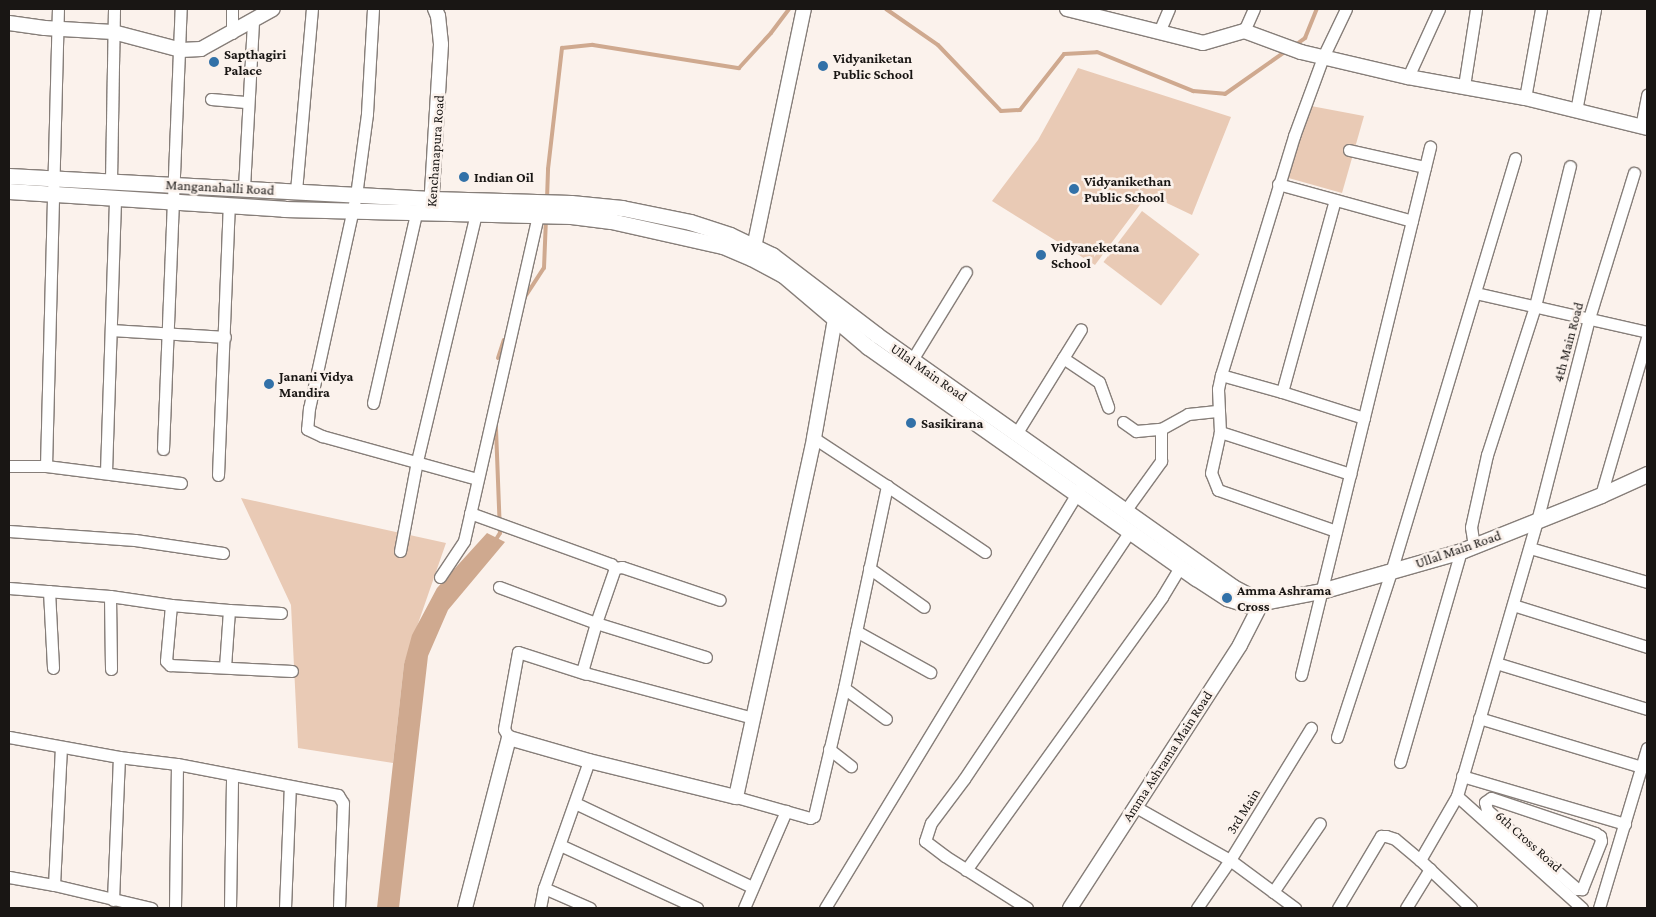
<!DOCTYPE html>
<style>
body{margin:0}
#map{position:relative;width:1656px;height:917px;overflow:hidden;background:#fbf2ec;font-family:"Crimson Pro",serif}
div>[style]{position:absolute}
.green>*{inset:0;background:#e9cab5;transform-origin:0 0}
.water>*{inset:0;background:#cfa98f}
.stream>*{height:4px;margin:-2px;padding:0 2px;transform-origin:2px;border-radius:2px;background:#cfa98f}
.roads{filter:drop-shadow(1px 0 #867e79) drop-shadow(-1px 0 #867e79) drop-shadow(0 1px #867e79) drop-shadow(0 -1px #867e79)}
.minor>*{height:11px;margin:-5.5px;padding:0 5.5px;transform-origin:5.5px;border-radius:5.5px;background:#fff}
.tertiary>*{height:14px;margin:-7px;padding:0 7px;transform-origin:7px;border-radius:7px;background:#fff}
.secondary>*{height:15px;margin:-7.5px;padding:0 7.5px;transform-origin:7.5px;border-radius:7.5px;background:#fff}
.dots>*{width:14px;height:14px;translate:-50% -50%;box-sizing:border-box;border:2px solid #fbf2ec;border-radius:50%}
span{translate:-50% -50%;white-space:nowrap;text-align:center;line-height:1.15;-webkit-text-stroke:5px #fbf2ec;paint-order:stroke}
.poi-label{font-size:14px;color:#191614;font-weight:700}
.left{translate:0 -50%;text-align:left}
.street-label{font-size:14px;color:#191614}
.frame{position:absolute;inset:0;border:10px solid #191614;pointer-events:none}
</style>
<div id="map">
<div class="green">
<div style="clip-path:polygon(1078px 68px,1231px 117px,1192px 215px,1148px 194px,1095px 265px,992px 201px,1038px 140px)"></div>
<div style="clip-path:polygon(1311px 106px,1364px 116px,1342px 193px,1285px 177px)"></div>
<div style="left:1142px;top:211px;width:72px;height:64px;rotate:37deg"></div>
<div style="clip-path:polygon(241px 498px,446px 543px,404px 664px,393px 763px,298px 748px,291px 605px)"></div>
</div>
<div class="water">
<div style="clip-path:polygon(487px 533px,505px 542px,448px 610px,428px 656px,399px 908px,377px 908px,404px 664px,412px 635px,437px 588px)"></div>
</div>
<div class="stream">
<div style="left:886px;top:9px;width:63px;rotate:34.7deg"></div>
<div style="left:938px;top:45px;width:91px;rotate:46.3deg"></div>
<div style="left:1001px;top:111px;width:19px;rotate:-3deg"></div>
<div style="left:1020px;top:110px;width:71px;rotate:-51.8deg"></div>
<div style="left:1064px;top:54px;width:33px;rotate:-3deg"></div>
<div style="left:1097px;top:52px;width:104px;rotate:22.1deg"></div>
<div style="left:1193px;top:91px;width:32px;rotate:5deg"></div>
<div style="left:1225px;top:94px;width:75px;rotate:-35.2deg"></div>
<div style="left:1294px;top:46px;width:14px;rotate:-36deg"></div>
<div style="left:1305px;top:38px;width:31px;rotate:-68deg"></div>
<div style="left:547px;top:199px;width:30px;rotate:-88deg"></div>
<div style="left:548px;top:169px;width:122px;rotate:-83.4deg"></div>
<div style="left:562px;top:48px;width:31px;rotate:-6deg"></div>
<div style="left:593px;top:45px;width:148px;rotate:9deg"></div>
<div style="left:739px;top:68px;width:47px;rotate:-47.6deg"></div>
<div style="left:771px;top:33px;width:30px;rotate:-53deg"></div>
<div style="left:523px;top:300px;width:38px;rotate:-57deg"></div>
<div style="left:544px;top:268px;width:49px;rotate:-87.7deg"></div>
<div style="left:498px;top:358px;width:19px;rotate:-72deg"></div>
<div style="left:495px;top:541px;width:9px;rotate:-58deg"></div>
<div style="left:500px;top:533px;width:106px;rotate:-92.2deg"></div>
</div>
<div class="roads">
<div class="minor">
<div style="left:373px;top:9px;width:105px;rotate:93.3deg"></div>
<div style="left:367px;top:114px;width:82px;rotate:97.7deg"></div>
<div style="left:356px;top:195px;width:218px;rotate:102.4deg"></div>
<div style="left:309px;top:408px;width:21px;rotate:95deg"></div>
<div style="left:307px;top:429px;width:17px;rotate:25deg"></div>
<div style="left:322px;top:436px;width:161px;rotate:15.5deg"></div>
<div style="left:1244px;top:31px;width:24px;rotate:-66deg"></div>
<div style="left:1159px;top:32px;width:25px;rotate:-67deg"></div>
<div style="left:232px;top:33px;width:24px;rotate:-90deg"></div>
<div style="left:1408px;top:77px;width:75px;rotate:-65.5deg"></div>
<div style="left:1464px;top:86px;width:78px;rotate:-81.1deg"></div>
<div style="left:1525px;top:98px;width:90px;rotate:-79.8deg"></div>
<div style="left:211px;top:99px;width:37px;rotate:5deg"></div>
<div style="left:1576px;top:111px;width:104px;rotate:-79.4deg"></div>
<div style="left:1641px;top:127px;width:33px;rotate:-79deg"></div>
<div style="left:1349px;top:150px;width:78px;rotate:12.6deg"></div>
<div style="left:111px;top:181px;width:172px;rotate:-89deg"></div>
<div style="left:1278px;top:184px;width:139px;rotate:15.4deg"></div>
<div style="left:244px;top:188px;width:168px;rotate:-86.9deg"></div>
<div style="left:296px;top:191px;width:183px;rotate:-85deg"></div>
<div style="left:1476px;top:293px;width:175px;rotate:12.8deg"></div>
<div style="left:112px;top:330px;width:113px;rotate:3.5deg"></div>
<div style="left:1063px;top:358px;width:43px;rotate:33.7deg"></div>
<div style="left:1099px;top:382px;width:27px;rotate:70deg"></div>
<div style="left:912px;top:360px;width:103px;rotate:-58.5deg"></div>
<div style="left:1221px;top:375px;width:63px;rotate:15.6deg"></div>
<div style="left:1282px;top:392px;width:199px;rotate:-74.6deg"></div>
<div style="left:1282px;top:392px;width:86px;rotate:17.6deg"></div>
<div style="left:373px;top:403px;width:194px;rotate:-77.2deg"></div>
<div style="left:1123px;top:422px;width:16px;rotate:35deg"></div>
<div style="left:1136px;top:431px;width:25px;rotate:-5deg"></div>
<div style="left:1220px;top:432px;width:137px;rotate:17.9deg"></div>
<div style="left:1016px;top:434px;width:123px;rotate:-58.2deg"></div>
<div style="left:163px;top:449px;width:440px;rotate:-87.7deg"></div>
<div style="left:9px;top:466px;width:37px"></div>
<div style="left:46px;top:466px;width:136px;rotate:7.2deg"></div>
<div style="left:46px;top:466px;width:457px;rotate:-88.5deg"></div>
<div style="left:106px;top:472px;width:274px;rotate:-88.1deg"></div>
<div style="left:218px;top:475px;width:270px;rotate:-87.7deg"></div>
<div style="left:887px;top:486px;width:118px;rotate:34deg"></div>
<div style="left:1601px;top:495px;width:164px;rotate:-73.7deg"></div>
<div style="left:1125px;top:511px;width:62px;rotate:-54.2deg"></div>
<div style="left:1161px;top:461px;width:32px;rotate:-90deg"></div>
<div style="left:1161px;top:429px;width:31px;rotate:-29deg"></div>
<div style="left:1188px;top:414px;width:31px;rotate:-6deg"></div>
<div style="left:470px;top:513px;width:150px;rotate:19.9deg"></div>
<div style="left:611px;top:564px;width:6px;rotate:45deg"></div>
<div style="left:615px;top:568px;width:7px;rotate:-8deg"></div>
<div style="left:622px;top:567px;width:103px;rotate:18.6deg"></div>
<div style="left:9px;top:531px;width:126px;rotate:4.1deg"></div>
<div style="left:135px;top:540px;width:89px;rotate:8.4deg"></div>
<div style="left:1336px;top:531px;width:125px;rotate:-160.8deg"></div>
<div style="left:1218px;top:490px;width:18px;rotate:-112deg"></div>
<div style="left:1211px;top:473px;width:42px;rotate:-77.6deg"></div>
<div style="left:1220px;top:432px;width:43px;rotate:-92.7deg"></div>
<div style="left:1218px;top:389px;width:14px;rotate:-78deg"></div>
<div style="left:1221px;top:375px;width:250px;rotate:-73deg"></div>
<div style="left:1294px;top:136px;width:84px;rotate:-69.8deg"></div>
<div style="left:1323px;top:57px;width:53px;rotate:-64.4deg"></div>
<div style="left:1474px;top:546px;width:19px;rotate:-99deg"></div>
<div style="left:1471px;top:527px;width:74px;rotate:-77.5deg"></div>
<div style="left:1487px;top:455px;width:157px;rotate:-72.1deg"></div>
<div style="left:1535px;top:306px;width:144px;rotate:-76deg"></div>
<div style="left:1530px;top:548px;width:122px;rotate:16.2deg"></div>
<div style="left:400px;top:551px;width:92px;rotate:-79.3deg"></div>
<div style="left:417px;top:461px;width:254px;rotate:-76.6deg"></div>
<div style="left:615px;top:568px;width:58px;rotate:109.1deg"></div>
<div style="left:596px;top:623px;width:47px;rotate:106.1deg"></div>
<div style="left:583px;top:668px;width:5px;rotate:68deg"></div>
<div style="left:585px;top:673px;width:174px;rotate:15deg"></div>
<div style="left:869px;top:568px;width:67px;rotate:35.3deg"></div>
<div style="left:440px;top:577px;width:43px;rotate:-56.3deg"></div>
<div style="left:464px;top:541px;width:334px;rotate:-77.2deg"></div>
<div style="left:499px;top:587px;width:103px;rotate:20.4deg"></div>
<div style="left:596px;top:623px;width:115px;rotate:17.2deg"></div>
<div style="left:9px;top:588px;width:101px;rotate:4.5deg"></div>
<div style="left:110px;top:596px;width:62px;rotate:8.4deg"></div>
<div style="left:171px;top:605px;width:58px;rotate:4.9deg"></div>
<div style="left:229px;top:610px;width:57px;rotate:94deg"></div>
<div style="left:49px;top:591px;width:77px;rotate:87deg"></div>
<div style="left:110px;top:596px;width:73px;rotate:89.2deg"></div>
<div style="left:171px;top:605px;width:56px;rotate:95.1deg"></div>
<div style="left:166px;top:661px;width:6px;rotate:45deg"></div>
<div style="left:170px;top:665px;width:122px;rotate:2.8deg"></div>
<div style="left:1513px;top:605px;width:140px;rotate:17.4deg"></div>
<div style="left:229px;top:610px;width:52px;rotate:3.3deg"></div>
<div style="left:856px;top:631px;width:85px;rotate:29deg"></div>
<div style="left:1496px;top:663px;width:158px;rotate:16.9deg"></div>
<div style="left:1301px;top:675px;width:544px;rotate:-76.27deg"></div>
<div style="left:844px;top:688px;width:52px;rotate:36.4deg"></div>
<div style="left:1479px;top:718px;width:169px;rotate:16.8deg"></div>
<div style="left:9px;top:737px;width:112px;rotate:10.3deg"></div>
<div style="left:119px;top:757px;width:58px;rotate:6.9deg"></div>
<div style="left:177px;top:764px;width:164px;rotate:10.9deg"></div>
<div style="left:338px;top:795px;width:9px;rotate:58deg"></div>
<div style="left:343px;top:803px;width:105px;rotate:92.2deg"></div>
<div style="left:1337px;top:737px;width:174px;rotate:-71.9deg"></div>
<div style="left:1391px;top:572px;width:432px;rotate:-73.3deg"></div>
<div style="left:509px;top:738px;width:10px;rotate:-119deg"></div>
<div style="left:504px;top:729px;width:78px;rotate:-79.7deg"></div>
<div style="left:518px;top:652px;width:71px;rotate:17.9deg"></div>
<div style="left:829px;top:749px;width:28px;rotate:38deg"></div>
<div style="left:1400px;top:762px;width:220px;rotate:-73.9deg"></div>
<div style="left:1462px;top:776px;width:170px;rotate:16.4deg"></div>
<div style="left:1457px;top:796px;width:168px;rotate:41.9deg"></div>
<div style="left:736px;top:797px;width:77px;rotate:15.8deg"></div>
<div style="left:810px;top:818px;width:4px;rotate:-27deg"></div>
<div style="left:814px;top:816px;width:131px;rotate:-76.8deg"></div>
<div style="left:844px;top:688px;width:207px;rotate:-78deg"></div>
<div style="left:887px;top:486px;width:87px;rotate:-146.7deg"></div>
<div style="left:1491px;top:798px;width:110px;rotate:18.6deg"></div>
<div style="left:1595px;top:833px;width:6px;rotate:31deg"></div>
<div style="left:1600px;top:836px;width:5px;rotate:79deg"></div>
<div style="left:1601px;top:841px;width:52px;rotate:111.6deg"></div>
<div style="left:1582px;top:889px;width:5px;rotate:180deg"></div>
<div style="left:1577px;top:889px;width:120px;rotate:-138.7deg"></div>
<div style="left:1487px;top:810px;width:8px;rotate:-104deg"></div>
<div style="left:1485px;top:802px;width:7px;rotate:-34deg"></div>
<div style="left:575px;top:803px;width:196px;rotate:25.4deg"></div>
<div style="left:1134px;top:806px;width:110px;rotate:29.4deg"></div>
<div style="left:1230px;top:860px;width:81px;rotate:36.4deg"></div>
<div style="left:560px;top:845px;width:151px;rotate:24.7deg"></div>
<div style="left:1420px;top:860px;width:74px;rotate:-60deg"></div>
<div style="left:1457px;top:796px;width:286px;rotate:-73.8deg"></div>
<div style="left:1537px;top:521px;width:210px;rotate:-75.6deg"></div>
<div style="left:1589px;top:318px;width:152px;rotate:-72.8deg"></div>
<div style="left:966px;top:870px;width:336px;rotate:-54.3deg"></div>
<div style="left:1162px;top:597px;width:35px;rotate:-59deg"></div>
<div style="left:9px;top:877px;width:46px;rotate:10.1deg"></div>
<div style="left:54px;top:885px;width:100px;rotate:13.3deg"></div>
<div style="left:54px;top:885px;width:138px;rotate:-87.1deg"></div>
<div style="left:544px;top:888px;width:50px;rotate:23.5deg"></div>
<div style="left:1273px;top:892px;width:83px;rotate:-55.7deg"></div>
<div style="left:113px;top:900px;width:143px;rotate:-87.6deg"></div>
<div style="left:175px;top:908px;width:144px;rotate:-89.2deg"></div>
<div style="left:230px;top:908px;width:133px;rotate:-89.1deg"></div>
<div style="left:285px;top:908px;width:122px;rotate:-87.7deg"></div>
<div style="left:540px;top:908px;width:20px;rotate:-79deg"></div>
<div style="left:544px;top:888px;width:135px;rotate:-70.5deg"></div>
<div style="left:744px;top:908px;width:106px;rotate:-66.6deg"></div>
<div style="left:825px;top:908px;width:491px;rotate:-58.7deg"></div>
<div style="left:1027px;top:908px;width:97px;rotate:-147.6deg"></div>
<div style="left:945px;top:856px;width:25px;rotate:-143deg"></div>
<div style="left:925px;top:841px;width:19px;rotate:-72deg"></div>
<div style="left:931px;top:823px;width:55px;rotate:-53.1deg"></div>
<div style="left:964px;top:779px;width:298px;rotate:-56.2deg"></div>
<div style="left:1197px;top:908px;width:58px;rotate:-55.5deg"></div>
<div style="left:1230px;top:860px;width:155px;rotate:-58.5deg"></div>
<div style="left:1338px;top:908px;width:84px;rotate:-59.2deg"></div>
<div style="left:1381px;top:836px;width:5px"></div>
<div style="left:1386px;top:836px;width:9px;rotate:18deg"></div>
<div style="left:1395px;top:839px;width:33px;rotate:40deg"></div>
<div style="left:1420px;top:860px;width:70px;rotate:43.3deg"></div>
<div style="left:1406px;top:908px;width:46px;rotate:-58.4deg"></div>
<div style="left:1599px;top:908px;width:167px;rotate:-73.3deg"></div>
</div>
<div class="tertiary">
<div style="left:1067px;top:9px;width:140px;rotate:14deg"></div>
<div style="left:1203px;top:43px;width:43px;rotate:-16.3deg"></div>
<div style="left:1244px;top:31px;width:61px;rotate:20.2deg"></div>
<div style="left:1301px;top:52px;width:110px;rotate:13.2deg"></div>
<div style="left:1408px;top:77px;width:119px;rotate:10.2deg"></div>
<div style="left:1525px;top:98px;width:126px;rotate:13.8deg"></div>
<div style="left:9px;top:23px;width:36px;rotate:8deg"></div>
<div style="left:45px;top:28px;width:68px;rotate:3.4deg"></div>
<div style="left:113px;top:32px;width:70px;rotate:14.8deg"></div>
<div style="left:181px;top:50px;width:20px;rotate:-3deg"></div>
<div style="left:201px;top:49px;width:82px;rotate:-29.1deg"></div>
<div style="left:431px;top:208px;width:164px;rotate:-86.5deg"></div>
<div style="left:441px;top:44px;width:28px;rotate:-96deg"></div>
<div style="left:438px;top:16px;width:8px;rotate:-113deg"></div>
<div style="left:752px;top:257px;width:253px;rotate:-78.2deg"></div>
<div style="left:465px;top:908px;width:176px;rotate:-75.5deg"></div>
<div style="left:509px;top:738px;width:83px;rotate:16deg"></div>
<div style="left:589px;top:761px;width:151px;rotate:13.8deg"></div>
<div style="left:736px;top:797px;width:367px;rotate:-77.7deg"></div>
<div style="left:814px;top:438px;width:132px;rotate:-80deg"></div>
<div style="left:1070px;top:908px;width:313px;rotate:-57.1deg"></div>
<div style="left:1240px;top:645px;width:48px;rotate:-62.9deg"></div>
</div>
<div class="secondary">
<div style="left:9px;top:176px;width:423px;rotate:3.1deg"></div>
<div style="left:431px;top:199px;width:140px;rotate:1.6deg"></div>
<div style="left:571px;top:203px;width:51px;rotate:5.6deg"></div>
<div style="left:622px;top:208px;width:69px;rotate:11.6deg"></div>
<div style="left:690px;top:222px;width:42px;rotate:18deg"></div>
<div style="left:730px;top:235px;width:47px;rotate:25.5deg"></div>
<div style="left:772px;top:255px;width:132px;rotate:37.3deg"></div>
<div style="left:877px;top:335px;width:436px;rotate:35.3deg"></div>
<div style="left:1233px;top:587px;width:26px;rotate:28deg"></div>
<div style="left:9px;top:191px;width:276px;rotate:3.7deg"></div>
<div style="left:284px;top:209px;width:287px;rotate:1.4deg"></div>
<div style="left:571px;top:216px;width:40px;rotate:7.1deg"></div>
<div style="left:611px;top:221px;width:115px;rotate:12.6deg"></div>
<div style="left:723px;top:246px;width:30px;rotate:23deg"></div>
<div style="left:751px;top:258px;width:36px;rotate:28deg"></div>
<div style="left:783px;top:275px;width:111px;rotate:40.3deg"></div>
<div style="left:868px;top:347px;width:401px;rotate:35.2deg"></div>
<div style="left:1196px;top:578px;width:37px;rotate:33deg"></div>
<div style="left:1227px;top:598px;width:22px;rotate:18deg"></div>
<div style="left:1248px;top:605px;width:74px;rotate:-10.9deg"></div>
<div style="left:1321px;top:591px;width:146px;rotate:-15.9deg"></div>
<div style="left:1461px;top:551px;width:151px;rotate:-21.8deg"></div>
<div style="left:1601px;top:495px;width:51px;rotate:-24.5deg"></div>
</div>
</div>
<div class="dots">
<div style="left:214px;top:62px;background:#3271a8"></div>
<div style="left:823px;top:66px;background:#3271a8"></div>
<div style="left:464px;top:177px;background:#3271a8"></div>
<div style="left:1074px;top:189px;background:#3271a8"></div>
<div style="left:1041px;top:255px;background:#3271a8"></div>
<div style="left:269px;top:384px;background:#3271a8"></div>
<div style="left:911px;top:423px;background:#3271a8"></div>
<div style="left:1227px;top:598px;background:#3271a8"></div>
</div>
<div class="poi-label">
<span class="left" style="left:224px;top:62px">Sapthagiri<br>Palace</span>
<span class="left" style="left:833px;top:66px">Vidyaniketan<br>Public School</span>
<span class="left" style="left:474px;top:177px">Indian Oil</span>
<span class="left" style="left:1084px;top:189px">Vidyanikethan<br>Public School</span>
<span class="left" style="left:1051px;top:255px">Vidyaneketana<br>School</span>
<span class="left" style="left:279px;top:384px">Janani Vidya<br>Mandira</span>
<span class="left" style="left:921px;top:423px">Sasikirana</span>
<span class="left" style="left:1237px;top:598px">Amma Ashrama<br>Cross</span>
</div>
<div class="street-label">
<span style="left:435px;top:151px;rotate:-86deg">Kenchanapura Road</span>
<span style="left:220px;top:187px;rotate:3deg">Manganahalli Road</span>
<span style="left:1568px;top:342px;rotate:-75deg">4th Main Road</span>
<span style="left:929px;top:372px;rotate:35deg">Ullal Main Road</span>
<span style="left:1458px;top:549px;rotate:-19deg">Ullal Main Road</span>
<span style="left:1167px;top:756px;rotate:-57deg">Amma Ashrama Main Road</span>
<span style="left:1243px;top:811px;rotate:-58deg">3rd Main</span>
<span style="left:1529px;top:841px;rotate:42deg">6th Cross Road</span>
</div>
<div class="frame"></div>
</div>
